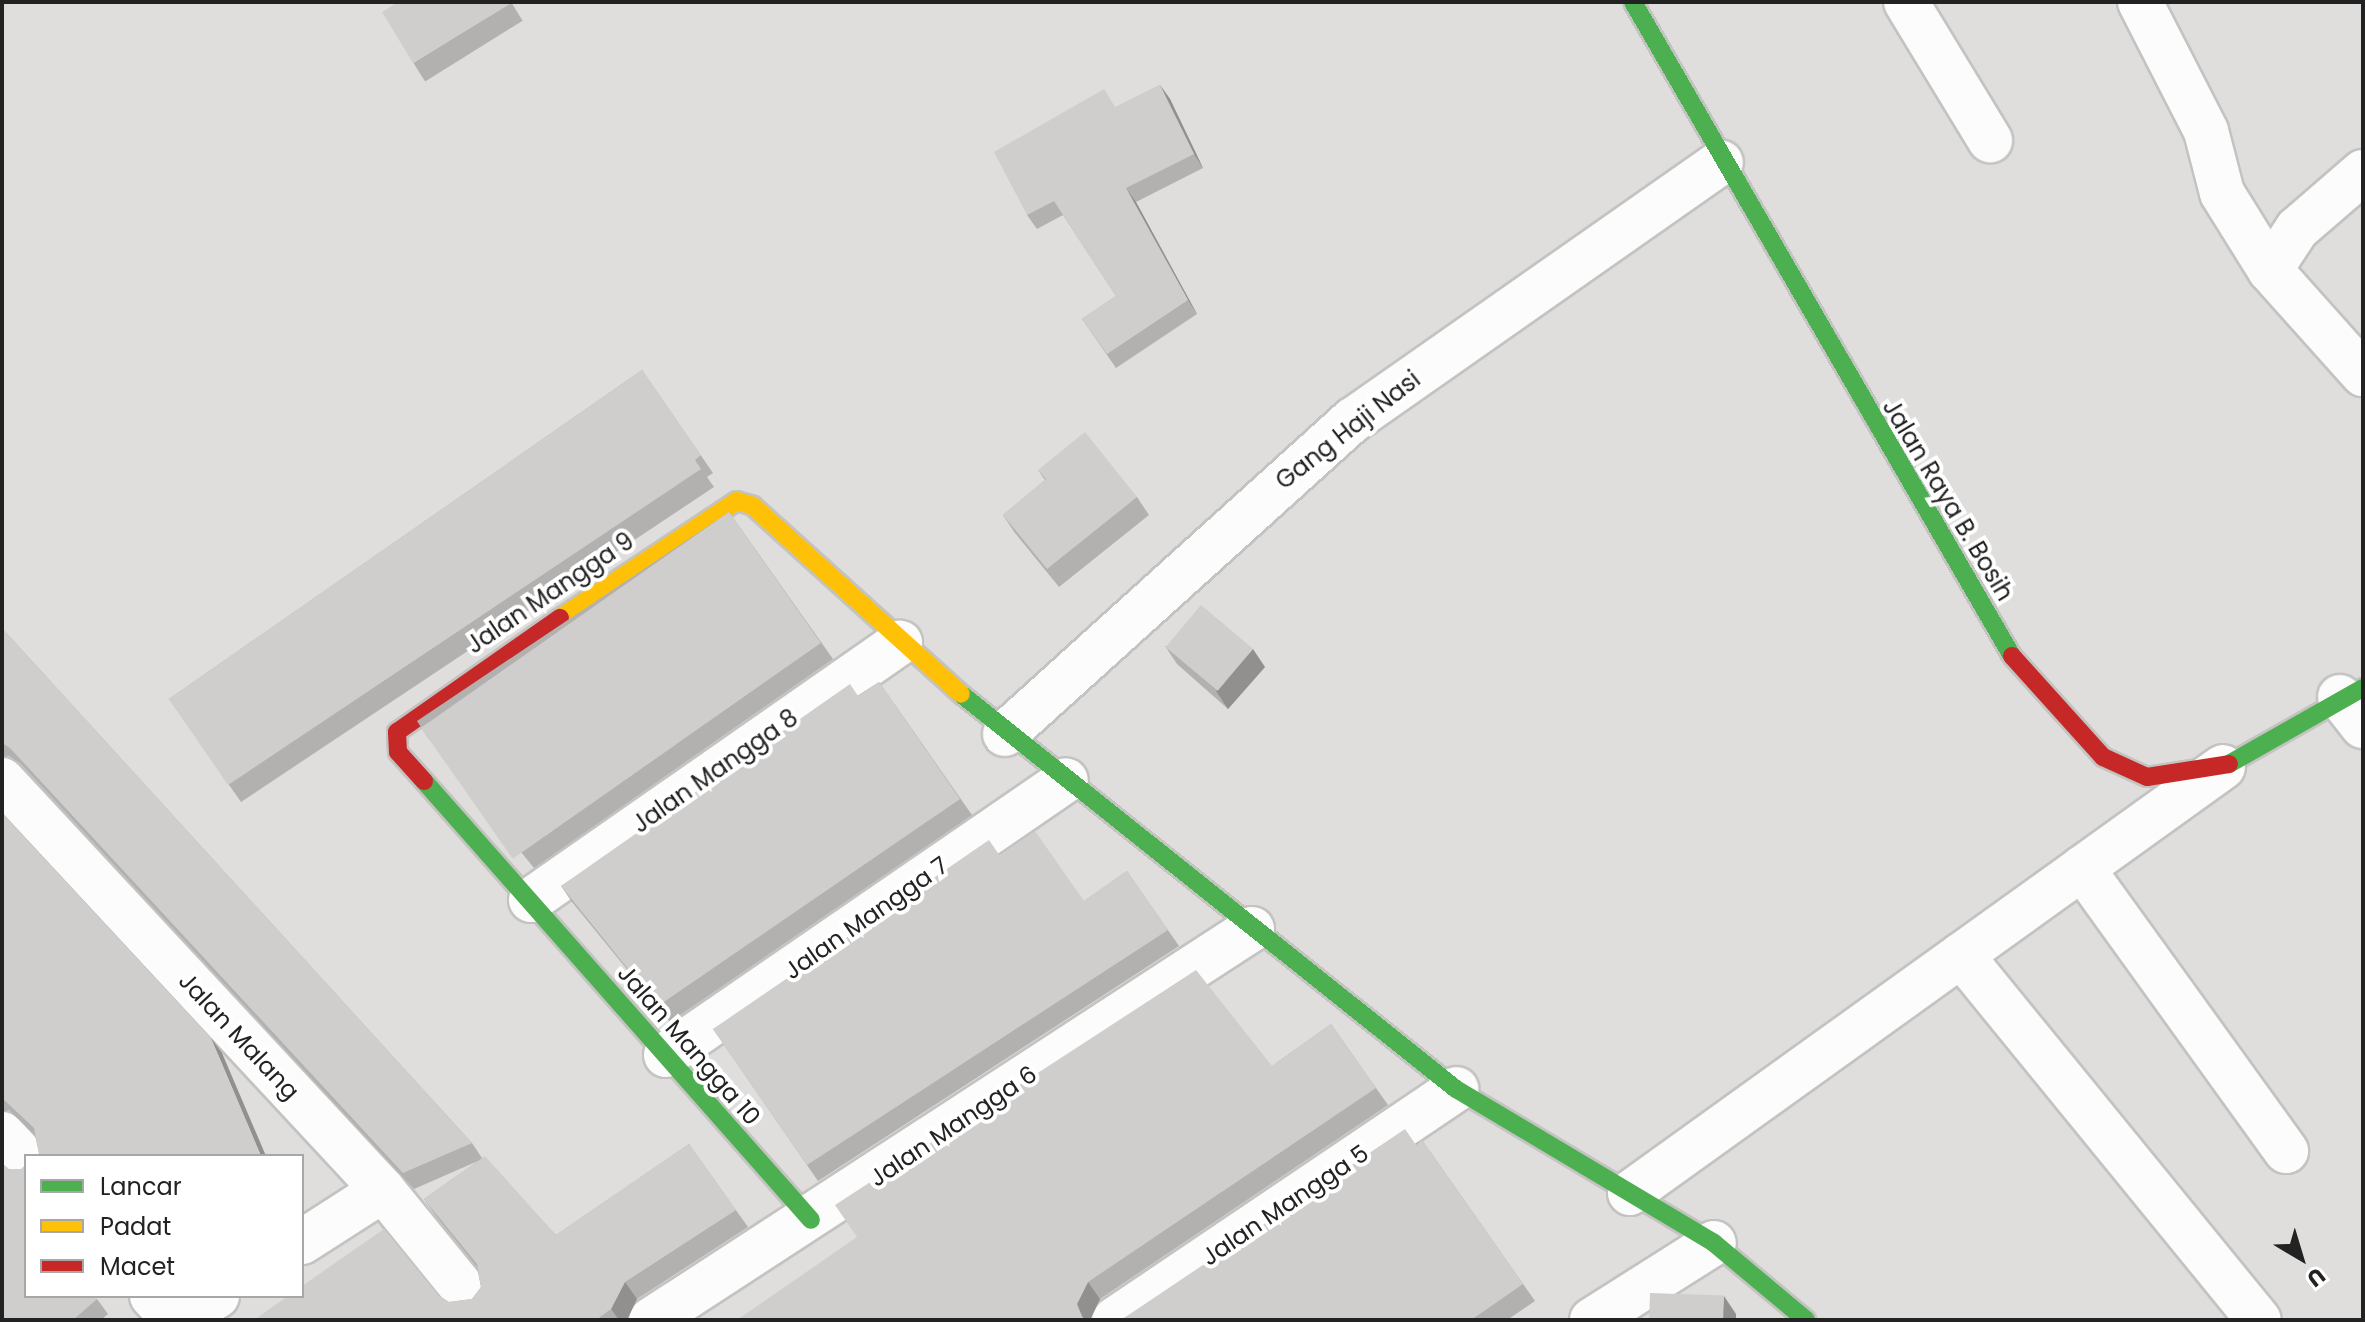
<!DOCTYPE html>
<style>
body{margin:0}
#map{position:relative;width:2365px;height:1322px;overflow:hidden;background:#f0eeeb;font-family:Poppins,sans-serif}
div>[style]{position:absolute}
.residential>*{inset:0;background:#dfdedc}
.roads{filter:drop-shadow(2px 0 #c3c3c1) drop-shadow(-2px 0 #c3c3c1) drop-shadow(0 2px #c3c3c1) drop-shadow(0 -2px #c3c3c1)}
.street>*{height:44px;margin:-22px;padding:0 22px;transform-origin:22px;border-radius:22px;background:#fdfcfc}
.fast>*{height:18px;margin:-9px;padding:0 9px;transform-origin:9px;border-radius:9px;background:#4caf50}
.slow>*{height:18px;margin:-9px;padding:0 9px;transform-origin:9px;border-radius:9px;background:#ffc107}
.jam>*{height:18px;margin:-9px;padding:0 9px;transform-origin:9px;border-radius:9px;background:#c62828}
.wall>*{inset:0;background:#b3b1af;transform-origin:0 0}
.shaded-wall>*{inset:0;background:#92908f}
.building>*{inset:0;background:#d0cecc;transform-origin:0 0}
span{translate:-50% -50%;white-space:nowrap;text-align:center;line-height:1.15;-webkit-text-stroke:8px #fff;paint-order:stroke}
.street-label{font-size:24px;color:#222}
.frame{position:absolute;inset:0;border:4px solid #222;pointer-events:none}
.legend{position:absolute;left:24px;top:1154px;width:280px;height:144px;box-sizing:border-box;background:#fff;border:2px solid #a7a7a7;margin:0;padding:10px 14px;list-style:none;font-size:24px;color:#222}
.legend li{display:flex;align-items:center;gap:16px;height:40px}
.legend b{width:40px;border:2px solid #a7a7a7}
.north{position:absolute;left:2261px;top:1218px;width:80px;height:80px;-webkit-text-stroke:6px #fff;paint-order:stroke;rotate:142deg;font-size:22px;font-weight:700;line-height:32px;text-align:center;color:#222}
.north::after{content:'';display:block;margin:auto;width:28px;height:36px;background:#222;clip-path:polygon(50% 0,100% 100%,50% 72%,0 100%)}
</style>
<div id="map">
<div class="residential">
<div style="clip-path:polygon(evenodd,2px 2px,2363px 2px,2363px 1320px,2px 1320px,2px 2px,26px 1156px,302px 1156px,302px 1296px,26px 1296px,26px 1156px)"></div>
</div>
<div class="roads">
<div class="street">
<div style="left:1906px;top:2px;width:162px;rotate:58.7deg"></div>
<div style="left:2140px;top:2px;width:145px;rotate:62.9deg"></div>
<div style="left:2206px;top:131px;width:64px;rotate:75.5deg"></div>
<div style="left:2222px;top:193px;width:91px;rotate:58.1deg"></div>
<div style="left:2363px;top:172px;width:87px;rotate:139.2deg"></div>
<div style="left:2297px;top:229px;width:49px;rotate:123.4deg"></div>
<div style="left:2270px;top:270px;width:140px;rotate:48.2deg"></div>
<div style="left:2340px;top:697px;width:37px;rotate:52deg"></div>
<div style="left:1005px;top:734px;width:469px;rotate:-42.1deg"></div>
<div style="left:1353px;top:420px;width:449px;rotate:-35deg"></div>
<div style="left:2px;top:780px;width:560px;rotate:47.1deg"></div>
<div style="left:383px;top:1190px;width:136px;rotate:50.9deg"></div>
<div style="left:2082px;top:868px;width:349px;rotate:54.2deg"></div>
<div style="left:531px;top:900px;width:450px;rotate:-34.9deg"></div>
<div style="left:1961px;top:955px;width:471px;rotate:50.8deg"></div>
<div style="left:666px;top:1055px;width:485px;rotate:-34.5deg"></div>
<div style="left:2px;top:1134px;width:35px;rotate:47deg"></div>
<div style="left:1630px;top:1193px;width:730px;rotate:-35.69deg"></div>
<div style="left:302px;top:1242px;width:96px;rotate:-32.7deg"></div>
<div style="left:152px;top:1296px;width:33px;rotate:47deg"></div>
<div style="left:179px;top:1320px;width:45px;rotate:-32.3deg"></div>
<div style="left:651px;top:1320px;width:717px;rotate:-33.05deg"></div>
<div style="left:1114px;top:1320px;width:413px;rotate:-34deg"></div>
<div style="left:1592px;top:1320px;width:144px;rotate:-32.3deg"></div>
</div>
<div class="fast">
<div style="left:1633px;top:2px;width:756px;rotate:59.91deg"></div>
<div style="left:961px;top:694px;width:633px;rotate:38.59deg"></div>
<div style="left:1456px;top:1089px;width:300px;rotate:30.8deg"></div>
<div style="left:1714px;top:1243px;width:120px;rotate:39.9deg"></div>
<div style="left:2229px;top:764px;width:154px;rotate:-29.6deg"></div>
<div style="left:424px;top:781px;width:585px;rotate:48.6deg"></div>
</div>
<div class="slow">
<div style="left:560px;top:618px;width:212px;rotate:-33.5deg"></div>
<div style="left:737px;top:501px;width:17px;rotate:17deg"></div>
<div style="left:753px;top:506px;width:280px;rotate:42.1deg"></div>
</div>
<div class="jam">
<div style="left:2012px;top:656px;width:136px;rotate:48deg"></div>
<div style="left:2103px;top:757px;width:48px;rotate:24.4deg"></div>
<div style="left:2147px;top:777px;width:83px;rotate:-9deg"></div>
<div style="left:424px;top:781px;width:39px;rotate:-132deg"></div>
<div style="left:398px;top:752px;width:20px;rotate:-93deg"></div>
<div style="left:397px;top:732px;width:199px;rotate:-35deg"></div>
</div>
</div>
<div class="wall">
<div style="left:511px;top:2px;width:22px;height:115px;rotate:58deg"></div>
<div style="clip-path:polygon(1160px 85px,1170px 99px,1203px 168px,1136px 202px,1197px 314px,1116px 368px,1082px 319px,1116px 296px,1063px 215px,1037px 229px,1027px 215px,1116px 107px)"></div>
<div style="clip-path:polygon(642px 370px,713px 473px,707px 477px,714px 487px,241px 802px,169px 699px)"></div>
<div style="clip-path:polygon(1038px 470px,1137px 497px,1149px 515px,1059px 587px,1015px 533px,1003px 515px,1045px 480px)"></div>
<div style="clip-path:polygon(729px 512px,833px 659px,534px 868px,428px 738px,417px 721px)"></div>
<div style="clip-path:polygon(2px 628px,472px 1143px,482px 1158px,556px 1235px,689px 1144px,748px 1227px,637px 1299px,627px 1320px,254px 1320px,438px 1295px,449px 1302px,472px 1299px,481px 1287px,477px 1267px,436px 1216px,424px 1199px,478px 1161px,414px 1189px,20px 763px,9px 756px,2px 757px)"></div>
<div style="clip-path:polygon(1165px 646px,1265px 667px,1228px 709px,1177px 664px)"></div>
<div style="clip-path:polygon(879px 682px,972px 815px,670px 1022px,572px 902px,561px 886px)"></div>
<div style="clip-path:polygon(2px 813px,211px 1038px,222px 1053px,39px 1153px,35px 1135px,9px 1110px,2px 1112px)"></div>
<div style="clip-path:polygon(1000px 856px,1084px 901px,1127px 871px,1179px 946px,818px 1181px,713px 1029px)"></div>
<div style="clip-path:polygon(1331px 1024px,1388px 1105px,1100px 1299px,1090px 1320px,737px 1320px,1272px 1066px)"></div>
<div style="clip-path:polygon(1422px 1140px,1535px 1301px,1507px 1320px,1121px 1320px)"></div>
<div style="clip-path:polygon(26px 1296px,97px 1299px,108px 1314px,101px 1320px,2px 1320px)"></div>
</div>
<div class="shaded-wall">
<div style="clip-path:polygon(1160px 85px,1170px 99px,1203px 168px,1194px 154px)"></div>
<div style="clip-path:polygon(1126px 188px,1136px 202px,1197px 314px,1188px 300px)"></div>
<div style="clip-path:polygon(1253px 649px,1265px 667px,1228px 709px,1216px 691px)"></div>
<div style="clip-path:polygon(211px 1038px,222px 1053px,266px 1156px,261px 1156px)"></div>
<div style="clip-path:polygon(625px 1282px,637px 1299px,627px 1320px,619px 1320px,611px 1309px)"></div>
<div style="clip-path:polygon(1088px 1282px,1100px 1299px,1090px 1320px,1084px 1320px,1077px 1304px)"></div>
<div style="clip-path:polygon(1724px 1296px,1736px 1314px,1736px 1320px,1722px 1320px)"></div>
</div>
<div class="building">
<div style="clip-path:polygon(398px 2px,509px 2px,510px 4px,413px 63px,382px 12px)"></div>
<div style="clip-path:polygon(1160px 85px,1194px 154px,1126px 188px,1188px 300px,1107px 354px,1082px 319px,1116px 296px,1054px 201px,1027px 215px,994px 152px,1104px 89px,1115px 107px)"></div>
<div style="clip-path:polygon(642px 370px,701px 455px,695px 460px,701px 469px,228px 785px,169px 699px)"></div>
<div style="clip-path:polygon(1085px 432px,1137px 497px,1047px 569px,1003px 515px,1046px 479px,1038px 470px)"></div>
<div style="left:729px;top:512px;width:160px;height:376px;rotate:55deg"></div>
<div style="left:1201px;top:605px;width:68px;height:55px;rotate:40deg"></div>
<div style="clip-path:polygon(2px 628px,472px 1143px,403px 1173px,10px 748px,2px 743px)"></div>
<div style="clip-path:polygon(879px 682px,960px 799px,658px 1006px,561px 886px,850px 684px,858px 696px)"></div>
<div style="clip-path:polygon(2px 813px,211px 1038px,261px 1156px,35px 1156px,39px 1153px,34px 1128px,2px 1098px)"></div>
<div style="clip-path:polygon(1035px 831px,1084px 901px,1127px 871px,1168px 930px,807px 1165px,713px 1029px,989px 840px,1000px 856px)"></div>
<div style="clip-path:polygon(1196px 970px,1272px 1066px,1331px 1024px,1376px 1088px,1088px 1282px,1077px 1304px,1082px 1317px,1087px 1320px,737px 1320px,857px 1237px,835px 1205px)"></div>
<div style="clip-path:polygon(1405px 1129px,1416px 1145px,1422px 1140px,1523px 1284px,1471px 1320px,1121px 1320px)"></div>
<div style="clip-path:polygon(689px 1144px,736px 1210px,625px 1282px,611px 1309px,596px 1320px,254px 1320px,288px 1296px,302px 1296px,302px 1286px,384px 1229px,438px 1295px,449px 1302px,472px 1299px,481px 1287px,477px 1264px,424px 1199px,485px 1156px,556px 1235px)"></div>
<div style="clip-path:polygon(2px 1163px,9px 1169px,21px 1169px,26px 1164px,26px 1296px,94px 1296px,97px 1299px,73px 1320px,2px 1320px)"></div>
<div style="left:1650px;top:1293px;width:74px;height:27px;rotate:2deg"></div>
</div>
<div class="street-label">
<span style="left:1348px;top:430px;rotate:-38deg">Gang Haji Nasi</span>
<span style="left:1948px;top:500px;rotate:59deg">Jalan Raya B. Bosih</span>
<span style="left:550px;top:593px;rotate:-34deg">Jalan Mangga 9</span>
<span style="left:715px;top:771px;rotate:-35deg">Jalan Mangga 8</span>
<span style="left:866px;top:918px;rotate:-35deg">Jalan Mangga 7</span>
<span style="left:239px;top:1036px;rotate:47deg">Jalan Malang</span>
<span style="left:689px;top:1045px;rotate:49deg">Jalan Mangga 10</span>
<span style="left:953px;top:1126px;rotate:-34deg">Jalan Mangga 6</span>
<span style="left:1285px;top:1205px;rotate:-34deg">Jalan Mangga 5</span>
</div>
<div class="frame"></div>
<ul class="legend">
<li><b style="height:10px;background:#4caf50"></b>Lancar</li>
<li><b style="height:10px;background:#ffc107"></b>Padat</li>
<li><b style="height:10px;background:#c62828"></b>Macet</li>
</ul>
<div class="north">U</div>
</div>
